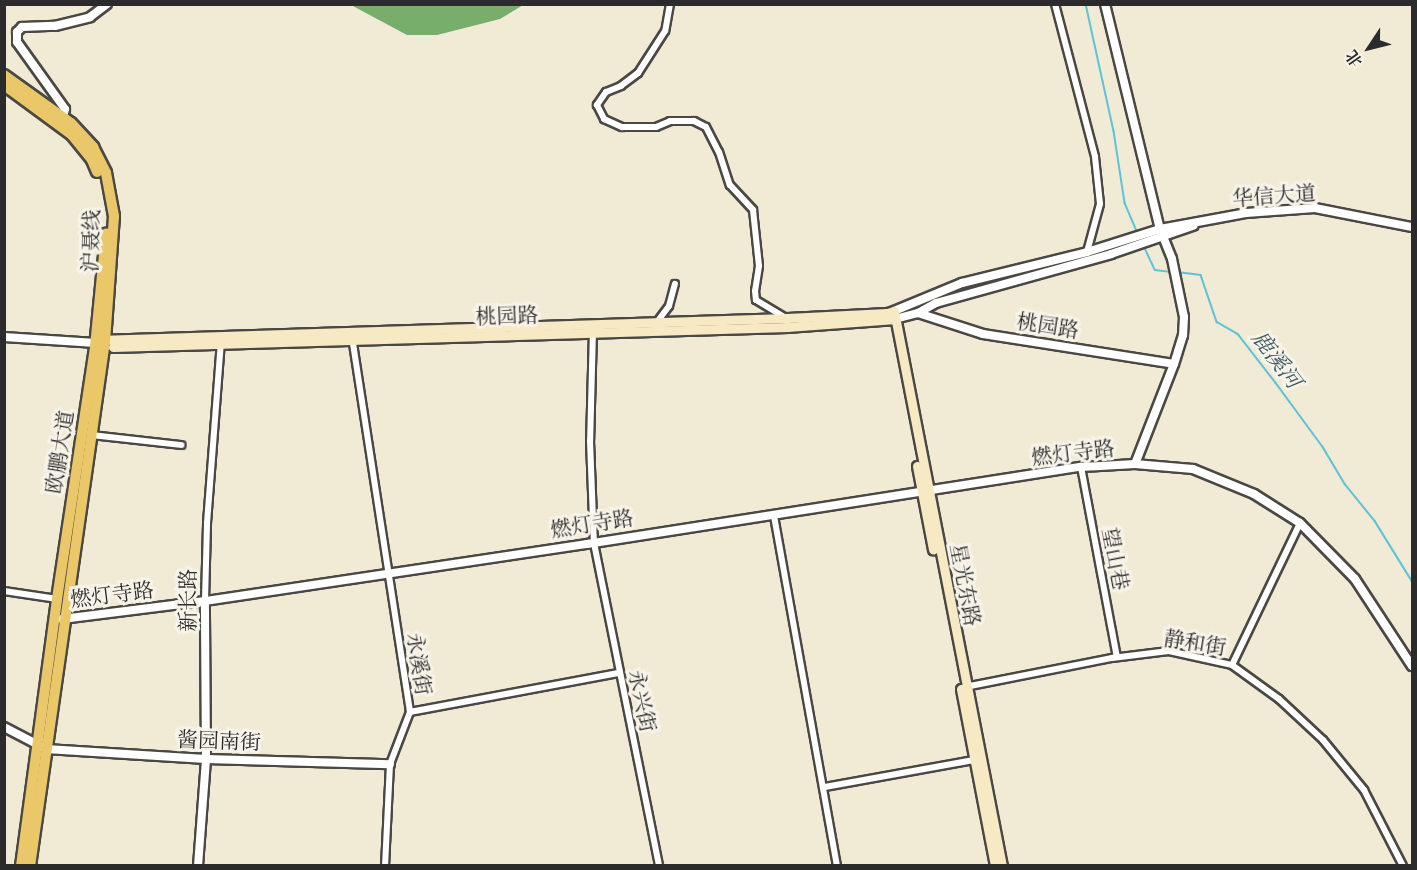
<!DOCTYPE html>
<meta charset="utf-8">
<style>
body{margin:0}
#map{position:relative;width:1417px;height:870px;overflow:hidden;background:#f1ead5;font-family:Alegreya,"Noto Serif SC",serif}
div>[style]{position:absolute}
.forest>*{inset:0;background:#78ae6c}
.stream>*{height:1.5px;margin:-0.75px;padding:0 0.75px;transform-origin:0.75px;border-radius:0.75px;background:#5bc4d7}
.roads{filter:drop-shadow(2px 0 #494844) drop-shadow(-2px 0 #494844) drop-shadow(0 2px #494844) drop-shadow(0 -2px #494844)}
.minor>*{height:6px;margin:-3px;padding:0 3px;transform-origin:3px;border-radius:3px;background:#fff}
.tertiary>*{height:8px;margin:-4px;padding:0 4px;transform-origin:4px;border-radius:4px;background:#fff}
.secondary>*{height:9px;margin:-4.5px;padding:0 4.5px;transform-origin:4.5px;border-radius:4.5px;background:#f7e9c3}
.trunk>*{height:10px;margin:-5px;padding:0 5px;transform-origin:5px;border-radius:5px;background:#eac769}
span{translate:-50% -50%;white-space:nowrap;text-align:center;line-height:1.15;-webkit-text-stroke:6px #f7f3e8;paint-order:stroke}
.street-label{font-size:21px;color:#2b2b2b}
.water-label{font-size:22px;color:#39595f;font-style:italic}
.frame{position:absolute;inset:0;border:6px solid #2b2b2b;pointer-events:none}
.north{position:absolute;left:1339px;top:18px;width:60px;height:60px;-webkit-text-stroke:4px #f7f3e8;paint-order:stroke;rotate:235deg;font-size:16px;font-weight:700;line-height:24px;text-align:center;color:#2b2b2b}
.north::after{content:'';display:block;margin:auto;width:21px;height:27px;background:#2b2b2b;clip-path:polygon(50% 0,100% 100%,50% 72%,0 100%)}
</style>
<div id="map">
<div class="forest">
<div style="clip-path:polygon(351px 5px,523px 5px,500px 19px,437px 35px,407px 35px)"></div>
</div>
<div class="stream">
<div style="left:1086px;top:4px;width:130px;rotate:77.6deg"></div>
<div style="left:1114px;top:131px;width:73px;rotate:81.3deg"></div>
<div style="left:1125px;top:203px;width:34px;rotate:67deg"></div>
<div style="left:1144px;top:246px;width:26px;rotate:65deg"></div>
<div style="left:1155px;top:270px;width:17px;rotate:7deg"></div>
<div style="left:1177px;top:272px;width:24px;rotate:7deg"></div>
<div style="left:1201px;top:275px;width:50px;rotate:71.2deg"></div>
<div style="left:1217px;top:322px;width:24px;rotate:30deg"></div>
<div style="left:1238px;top:334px;width:62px;rotate:52.2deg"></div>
<div style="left:1276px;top:383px;width:79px;rotate:53.7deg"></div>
<div style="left:1323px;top:447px;width:43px;rotate:59.3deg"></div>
<div style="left:1345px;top:484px;width:48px;rotate:51deg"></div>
<div style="left:1375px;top:521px;width:70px;rotate:58.3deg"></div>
</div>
<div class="roads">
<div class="minor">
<div style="left:670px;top:4px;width:27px;rotate:100deg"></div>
<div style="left:665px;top:31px;width:50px;rotate:122.7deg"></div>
<div style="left:638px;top:73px;width:21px;rotate:143deg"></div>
<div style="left:621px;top:86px;width:16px;rotate:158deg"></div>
<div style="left:606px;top:92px;width:16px;rotate:125deg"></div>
<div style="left:597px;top:105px;width:16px;rotate:63deg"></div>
<div style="left:604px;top:119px;width:20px;rotate:24deg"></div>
<div style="left:622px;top:127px;width:34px"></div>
<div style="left:656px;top:127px;width:15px;rotate:-23deg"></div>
<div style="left:670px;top:121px;width:24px"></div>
<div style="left:694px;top:121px;width:13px;rotate:27deg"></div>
<div style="left:706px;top:127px;width:28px;rotate:63deg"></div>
<div style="left:719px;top:152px;width:35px;rotate:72deg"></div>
<div style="left:730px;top:185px;width:34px;rotate:47deg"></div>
<div style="left:753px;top:210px;width:56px;rotate:83.9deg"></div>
<div style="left:759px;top:266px;width:25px;rotate:99deg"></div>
<div style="left:755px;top:291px;width:9px;rotate:84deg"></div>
<div style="left:756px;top:300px;width:33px;rotate:31deg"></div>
<div style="left:1055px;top:4px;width:158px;rotate:75.3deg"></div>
<div style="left:1095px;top:157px;width:47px;rotate:83.9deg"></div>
<div style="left:1100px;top:204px;width:50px;rotate:105.2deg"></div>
<div style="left:657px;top:322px;width:20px;rotate:-53deg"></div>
<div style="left:669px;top:306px;width:23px;rotate:-75deg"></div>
<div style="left:593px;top:330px;width:111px;rotate:91.5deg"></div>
<div style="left:590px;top:441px;width:102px;rotate:87.8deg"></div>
<div style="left:594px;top:543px;width:329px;rotate:78.6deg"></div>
<div style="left:352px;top:337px;width:379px;rotate:81.2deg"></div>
<div style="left:410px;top:712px;width:56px;rotate:111deg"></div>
<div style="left:390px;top:764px;width:102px;rotate:92.8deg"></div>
<div style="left:92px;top:435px;width:90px;rotate:6.4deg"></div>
<div style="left:1081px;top:467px;width:193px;rotate:79.3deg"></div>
<div style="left:774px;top:516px;width:356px;rotate:79.8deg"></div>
<div style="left:4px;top:591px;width:54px;rotate:8.6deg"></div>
<div style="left:205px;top:601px;width:78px;rotate:-88.5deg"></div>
<div style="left:207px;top:523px;width:182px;rotate:-85.6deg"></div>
<div style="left:1232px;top:665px;width:157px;rotate:-64.4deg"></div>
<div style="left:965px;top:687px;width:150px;rotate:-11.2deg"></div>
<div style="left:1112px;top:658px;width:57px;rotate:-7deg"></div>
<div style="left:1169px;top:651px;width:65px;rotate:12.5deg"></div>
<div style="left:1232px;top:665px;width:58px;rotate:35.9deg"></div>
<div style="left:1279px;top:699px;width:60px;rotate:43deg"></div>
<div style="left:1323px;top:740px;width:65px;rotate:50.6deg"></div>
<div style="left:1364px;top:790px;width:85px;rotate:62.8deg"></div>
<div style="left:410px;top:712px;width:213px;rotate:-10.6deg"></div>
<div style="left:825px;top:787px;width:151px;rotate:-10.3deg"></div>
</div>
<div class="tertiary">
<div style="left:1105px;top:4px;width:232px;rotate:76.3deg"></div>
<div style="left:1160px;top:229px;width:32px;rotate:68deg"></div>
<div style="left:1172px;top:259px;width:59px;rotate:78.3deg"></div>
<div style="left:1184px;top:317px;width:18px;rotate:93deg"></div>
<div style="left:1183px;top:335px;width:30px;rotate:107deg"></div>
<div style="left:1174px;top:364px;width:107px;rotate:111.3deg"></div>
<div style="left:63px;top:117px;width:8px;rotate:-76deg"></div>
<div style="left:65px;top:109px;width:82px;rotate:-125.6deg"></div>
<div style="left:17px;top:42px;width:10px;rotate:-90deg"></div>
<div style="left:17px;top:32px;width:7px;rotate:-45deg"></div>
<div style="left:22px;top:27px;width:33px;rotate:-2deg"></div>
<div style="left:55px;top:26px;width:36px;rotate:-14deg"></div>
<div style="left:90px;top:17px;width:21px;rotate:-37deg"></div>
<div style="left:894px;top:311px;width:74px;rotate:-22.4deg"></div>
<div style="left:962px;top:283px;width:129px;rotate:-13.9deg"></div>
<div style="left:1087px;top:252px;width:77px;rotate:-17.5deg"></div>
<div style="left:1160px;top:229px;width:87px;rotate:-10.5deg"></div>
<div style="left:1246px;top:213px;width:69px;rotate:-4.1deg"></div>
<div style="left:1315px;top:208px;width:99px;rotate:11.1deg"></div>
<div style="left:918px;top:313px;width:68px;rotate:17.9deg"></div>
<div style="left:983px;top:334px;width:193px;rotate:8.9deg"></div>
<div style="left:895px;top:319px;width:24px;rotate:-15deg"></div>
<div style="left:918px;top:313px;width:21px;rotate:-29deg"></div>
<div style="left:936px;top:303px;width:182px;rotate:-15.6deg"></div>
<div style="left:1111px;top:254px;width:87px;rotate:-18.9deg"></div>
<div style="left:4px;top:337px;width:92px;rotate:3.7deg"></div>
<div style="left:62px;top:619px;width:144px;rotate:-7.2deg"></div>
<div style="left:205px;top:601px;width:386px;rotate:-8.5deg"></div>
<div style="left:587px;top:544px;width:500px;rotate:-8.9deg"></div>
<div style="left:1081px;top:467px;width:54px;rotate:-3.2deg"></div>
<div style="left:1135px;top:464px;width:58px;rotate:4.9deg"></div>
<div style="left:1193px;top:469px;width:66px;rotate:22.3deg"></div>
<div style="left:1254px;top:494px;width:54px;rotate:32.2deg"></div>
<div style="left:1300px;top:523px;width:78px;rotate:45.5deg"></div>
<div style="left:1355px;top:579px;width:104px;rotate:56.8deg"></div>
<div style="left:4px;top:727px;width:47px;rotate:27.6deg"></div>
<div style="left:46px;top:749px;width:160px;rotate:3.6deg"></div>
<div style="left:206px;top:759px;width:184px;rotate:1.6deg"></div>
<div style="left:198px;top:866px;width:107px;rotate:-85.7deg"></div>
<div style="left:206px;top:759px;width:158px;rotate:-90.4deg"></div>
</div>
<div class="secondary">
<div style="left:98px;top:340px;width:689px;rotate:-1.83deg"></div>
<div style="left:787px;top:318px;width:100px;rotate:-2.9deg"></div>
<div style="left:887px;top:313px;width:7px;rotate:-16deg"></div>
<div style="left:894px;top:311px;width:565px;rotate:78.99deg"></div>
<div style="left:113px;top:347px;width:675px;rotate:-1.7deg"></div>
<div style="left:788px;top:327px;width:107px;rotate:-4.3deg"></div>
<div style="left:917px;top:466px;width:85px;rotate:79.1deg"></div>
<div style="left:961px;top:689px;width:180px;rotate:79.1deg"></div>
</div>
<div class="trunk">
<div style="left:4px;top:75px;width:82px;rotate:35.6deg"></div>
<div style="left:71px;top:123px;width:33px;rotate:47deg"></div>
<div style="left:93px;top:147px;width:29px;rotate:63deg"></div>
<div style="left:106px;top:173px;width:44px;rotate:79.5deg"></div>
<div style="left:114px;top:216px;width:125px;rotate:94.1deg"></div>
<div style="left:105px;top:341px;width:530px;rotate:98.13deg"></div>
<div style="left:4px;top:85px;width:84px;rotate:36.3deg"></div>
<div style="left:72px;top:135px;width:32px;rotate:51deg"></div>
<div style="left:92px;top:160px;width:13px;rotate:67deg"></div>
<div style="left:21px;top:866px;width:269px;rotate:-82.3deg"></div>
<div style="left:57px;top:599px;width:255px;rotate:-81.4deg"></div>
<div style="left:95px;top:347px;width:114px;rotate:-84.4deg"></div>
</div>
</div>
<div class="street-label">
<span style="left:1274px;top:196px;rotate:-4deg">华信大道</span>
<span style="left:91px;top:241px;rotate:-88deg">沪聂线</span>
<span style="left:507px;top:316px;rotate:-2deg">桃园路</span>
<span style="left:1048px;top:326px;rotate:9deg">桃园路</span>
<span style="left:60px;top:452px;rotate:-81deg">欧鹏大道</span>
<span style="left:1073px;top:453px;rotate:-7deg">燃灯寺路</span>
<span style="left:592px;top:524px;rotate:-9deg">燃灯寺路</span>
<span style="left:1115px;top:559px;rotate:79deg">望山巷</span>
<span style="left:965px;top:585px;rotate:79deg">星光东路</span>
<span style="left:112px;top:595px;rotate:-7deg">燃灯寺路</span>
<span style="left:188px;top:600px;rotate:-90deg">新长路</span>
<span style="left:1195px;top:643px;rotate:9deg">静和街</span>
<span style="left:419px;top:664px;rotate:81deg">永溪街</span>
<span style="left:642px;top:701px;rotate:78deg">永兴街</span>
<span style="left:219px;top:741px;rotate:2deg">酱园南街</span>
</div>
<div class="water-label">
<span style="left:1276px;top:360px;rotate:53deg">鹿溪河</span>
</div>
<div class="frame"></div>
<div class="north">北</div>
</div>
